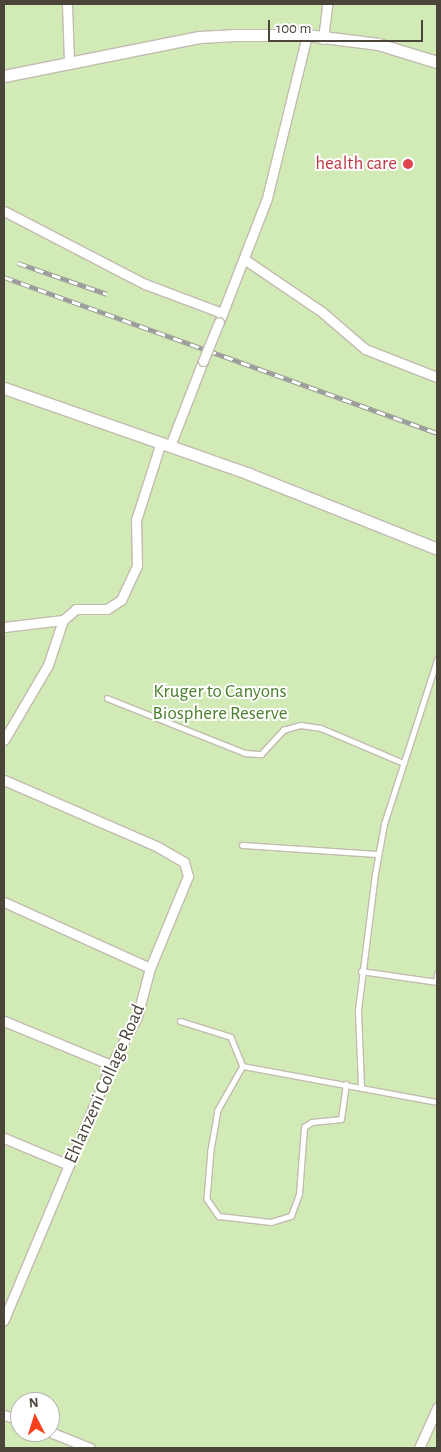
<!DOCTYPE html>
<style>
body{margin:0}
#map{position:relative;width:441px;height:1452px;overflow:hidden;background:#f6f3ec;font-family:"Alegreya Sans",sans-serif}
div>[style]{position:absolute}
.green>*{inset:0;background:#d2eab5}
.roads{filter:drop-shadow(1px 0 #c2bbae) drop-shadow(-1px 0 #c2bbae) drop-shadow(0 1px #c2bbae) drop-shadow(0 -1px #c2bbae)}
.service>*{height:4.5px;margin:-2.25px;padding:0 2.25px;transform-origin:2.25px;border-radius:2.25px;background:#fff}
.minor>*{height:9px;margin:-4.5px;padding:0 4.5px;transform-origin:4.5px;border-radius:4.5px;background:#fff}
.tertiary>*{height:11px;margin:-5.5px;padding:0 5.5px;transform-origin:5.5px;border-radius:5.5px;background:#fff}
.rail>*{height:5px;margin-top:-2.5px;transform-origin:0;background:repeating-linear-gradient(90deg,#fff 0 9px,#9a9a9a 0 18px);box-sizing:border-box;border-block:1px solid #9a9a9a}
.bridges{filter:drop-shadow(1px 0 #c2bbae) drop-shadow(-1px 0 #c2bbae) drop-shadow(0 1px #c2bbae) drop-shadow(0 -1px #c2bbae)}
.minor-bridge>*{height:9px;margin:-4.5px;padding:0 4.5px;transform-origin:4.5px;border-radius:4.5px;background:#fff}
.dots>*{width:14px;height:14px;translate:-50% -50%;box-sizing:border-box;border:2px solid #fff;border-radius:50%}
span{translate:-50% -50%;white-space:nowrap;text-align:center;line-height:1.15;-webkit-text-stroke:4px #fff;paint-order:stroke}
.health-label{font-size:19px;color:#be3a42}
.right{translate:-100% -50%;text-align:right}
.park-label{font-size:19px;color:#4a7f2a}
.street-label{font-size:19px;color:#4b4439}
.frame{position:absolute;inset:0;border:5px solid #4b4439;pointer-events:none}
.north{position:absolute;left:10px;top:1392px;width:50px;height:50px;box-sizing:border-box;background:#fff;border:1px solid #b7b4b0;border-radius:50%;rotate:355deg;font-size:14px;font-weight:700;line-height:20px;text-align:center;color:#4b4439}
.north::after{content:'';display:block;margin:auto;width:18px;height:22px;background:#fc3f1d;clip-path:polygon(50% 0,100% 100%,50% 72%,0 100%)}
.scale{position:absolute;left:268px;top:20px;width:155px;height:22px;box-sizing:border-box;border:2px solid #4b4439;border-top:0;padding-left:6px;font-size:15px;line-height:18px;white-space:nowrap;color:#4b4439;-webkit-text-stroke:4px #fff;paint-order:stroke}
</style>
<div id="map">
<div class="green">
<div style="clip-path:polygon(evenodd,4px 4px,437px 4px,437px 1448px,4px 1448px,4px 4px,20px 1402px,50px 1402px,50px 1432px,20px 1432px,20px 1402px)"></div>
</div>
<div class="roads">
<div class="service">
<div style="left:107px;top:698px;width:149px;rotate:21.7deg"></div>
<div style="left:245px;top:753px;width:16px;rotate:4deg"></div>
<div style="left:261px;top:754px;width:33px;rotate:-47deg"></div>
<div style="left:283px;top:730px;width:18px;rotate:-16deg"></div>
<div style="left:300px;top:725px;width:21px;rotate:8deg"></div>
<div style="left:321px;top:728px;width:90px;rotate:22.9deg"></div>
<div style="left:242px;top:845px;width:136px;rotate:3.8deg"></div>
<div style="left:361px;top:971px;width:77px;rotate:8.2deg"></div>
<div style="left:436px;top:982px;width:8px;rotate:-83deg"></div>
<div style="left:180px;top:1021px;width:53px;rotate:17.4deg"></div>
<div style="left:231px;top:1037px;width:31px;rotate:68deg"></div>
<div style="left:243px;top:1066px;width:51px;rotate:119.6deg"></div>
<div style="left:218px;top:1110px;width:41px;rotate:99.9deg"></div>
<div style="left:211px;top:1150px;width:49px;rotate:94.7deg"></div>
<div style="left:207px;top:1199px;width:21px;rotate:55deg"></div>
<div style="left:219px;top:1216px;width:52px;rotate:6.6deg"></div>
<div style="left:271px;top:1222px;width:21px;rotate:-17deg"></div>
<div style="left:291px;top:1216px;width:23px;rotate:-70deg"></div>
<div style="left:299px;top:1194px;width:67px;rotate:-85.7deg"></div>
<div style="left:304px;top:1127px;width:9px;rotate:-32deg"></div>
<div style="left:312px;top:1122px;width:29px;rotate:-6deg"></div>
<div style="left:341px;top:1119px;width:35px;rotate:-82deg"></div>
<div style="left:243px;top:1066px;width:197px;rotate:10.5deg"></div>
<div style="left:361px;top:1086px;width:76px;rotate:-92.3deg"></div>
<div style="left:358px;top:1010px;width:137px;rotate:-82.9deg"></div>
<div style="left:375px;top:874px;width:51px;rotate:-79.8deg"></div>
<div style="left:384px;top:824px;width:172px;rotate:-72.1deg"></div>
</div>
<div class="minor">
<div style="left:67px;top:4px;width:58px;rotate:88deg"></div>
<div style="left:323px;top:39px;width:35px;rotate:-83deg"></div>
<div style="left:4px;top:211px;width:159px;rotate:27.4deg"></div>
<div style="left:145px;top:284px;width:82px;rotate:20.6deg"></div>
<div style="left:244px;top:259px;width:94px;rotate:34.2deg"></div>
<div style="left:322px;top:312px;width:57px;rotate:40.7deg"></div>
<div style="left:365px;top:349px;width:77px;rotate:21.3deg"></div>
<div style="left:219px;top:322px;width:133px;rotate:-68.8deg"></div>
<div style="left:267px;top:198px;width:168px;rotate:-76.2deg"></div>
<div style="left:170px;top:446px;width:91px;rotate:-68.8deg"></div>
<div style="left:4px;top:627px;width:59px;rotate:-6.8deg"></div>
<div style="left:4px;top:740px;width:87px;rotate:-59.6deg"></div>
<div style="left:48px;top:665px;width:47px;rotate:-71.6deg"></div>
<div style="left:63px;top:620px;width:17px;rotate:-40deg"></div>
<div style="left:76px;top:609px;width:31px"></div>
<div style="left:107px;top:609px;width:17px;rotate:-33deg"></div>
<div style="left:121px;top:600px;width:38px;rotate:-65deg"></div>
<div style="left:137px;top:566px;width:46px;rotate:-91.2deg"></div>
<div style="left:136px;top:520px;width:82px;rotate:-72.2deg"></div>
<div style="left:4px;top:780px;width:168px;rotate:23.5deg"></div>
<div style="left:158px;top:847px;width:30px;rotate:30deg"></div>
<div style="left:184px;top:862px;width:15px;rotate:74deg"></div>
<div style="left:188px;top:876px;width:100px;rotate:112.4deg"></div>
<div style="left:150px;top:968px;width:51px;rotate:104.9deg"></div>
<div style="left:137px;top:1017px;width:55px;rotate:118.4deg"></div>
<div style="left:111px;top:1065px;width:277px;rotate:112.8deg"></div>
<div style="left:4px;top:902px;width:160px;rotate:24.3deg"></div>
<div style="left:4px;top:1021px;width:116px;rotate:22.4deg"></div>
<div style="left:4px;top:1138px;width:70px;rotate:22.6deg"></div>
<div style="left:4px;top:1415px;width:17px;rotate:17deg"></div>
<div style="left:50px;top:1432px;width:43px;rotate:21.8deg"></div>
<div style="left:419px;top:1448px;width:44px;rotate:-65.8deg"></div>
</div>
<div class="tertiary">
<div style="left:4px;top:76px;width:199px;rotate:-11.3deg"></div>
<div style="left:199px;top:37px;width:33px;rotate:-3deg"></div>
<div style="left:232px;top:35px;width:75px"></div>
<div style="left:307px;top:35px;width:72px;rotate:7.2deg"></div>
<div style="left:378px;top:44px;width:62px;rotate:17deg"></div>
<div style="left:4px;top:388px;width:260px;rotate:19.3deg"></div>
<div style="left:249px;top:474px;width:202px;rotate:21.7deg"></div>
</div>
</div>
<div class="rail">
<div style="left:18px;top:263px;width:94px;rotate:19.2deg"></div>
<div style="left:4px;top:277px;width:460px;rotate:19.8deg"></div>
</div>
<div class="bridges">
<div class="minor-bridge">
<div style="left:203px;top:361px;width:42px;rotate:-67.7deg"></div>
</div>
</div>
<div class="dots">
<div style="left:408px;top:164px;background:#e0444e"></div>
</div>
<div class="health-label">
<span class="right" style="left:397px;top:164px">health care</span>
</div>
<div class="park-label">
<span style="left:220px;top:703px">Kruger to Canyons<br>Biosphere Reserve</span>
</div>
<div class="street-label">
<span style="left:105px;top:1084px;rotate:-66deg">Ehlanzeni Collage Road</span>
</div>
<div class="frame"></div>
<div class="north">N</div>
<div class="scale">100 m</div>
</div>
